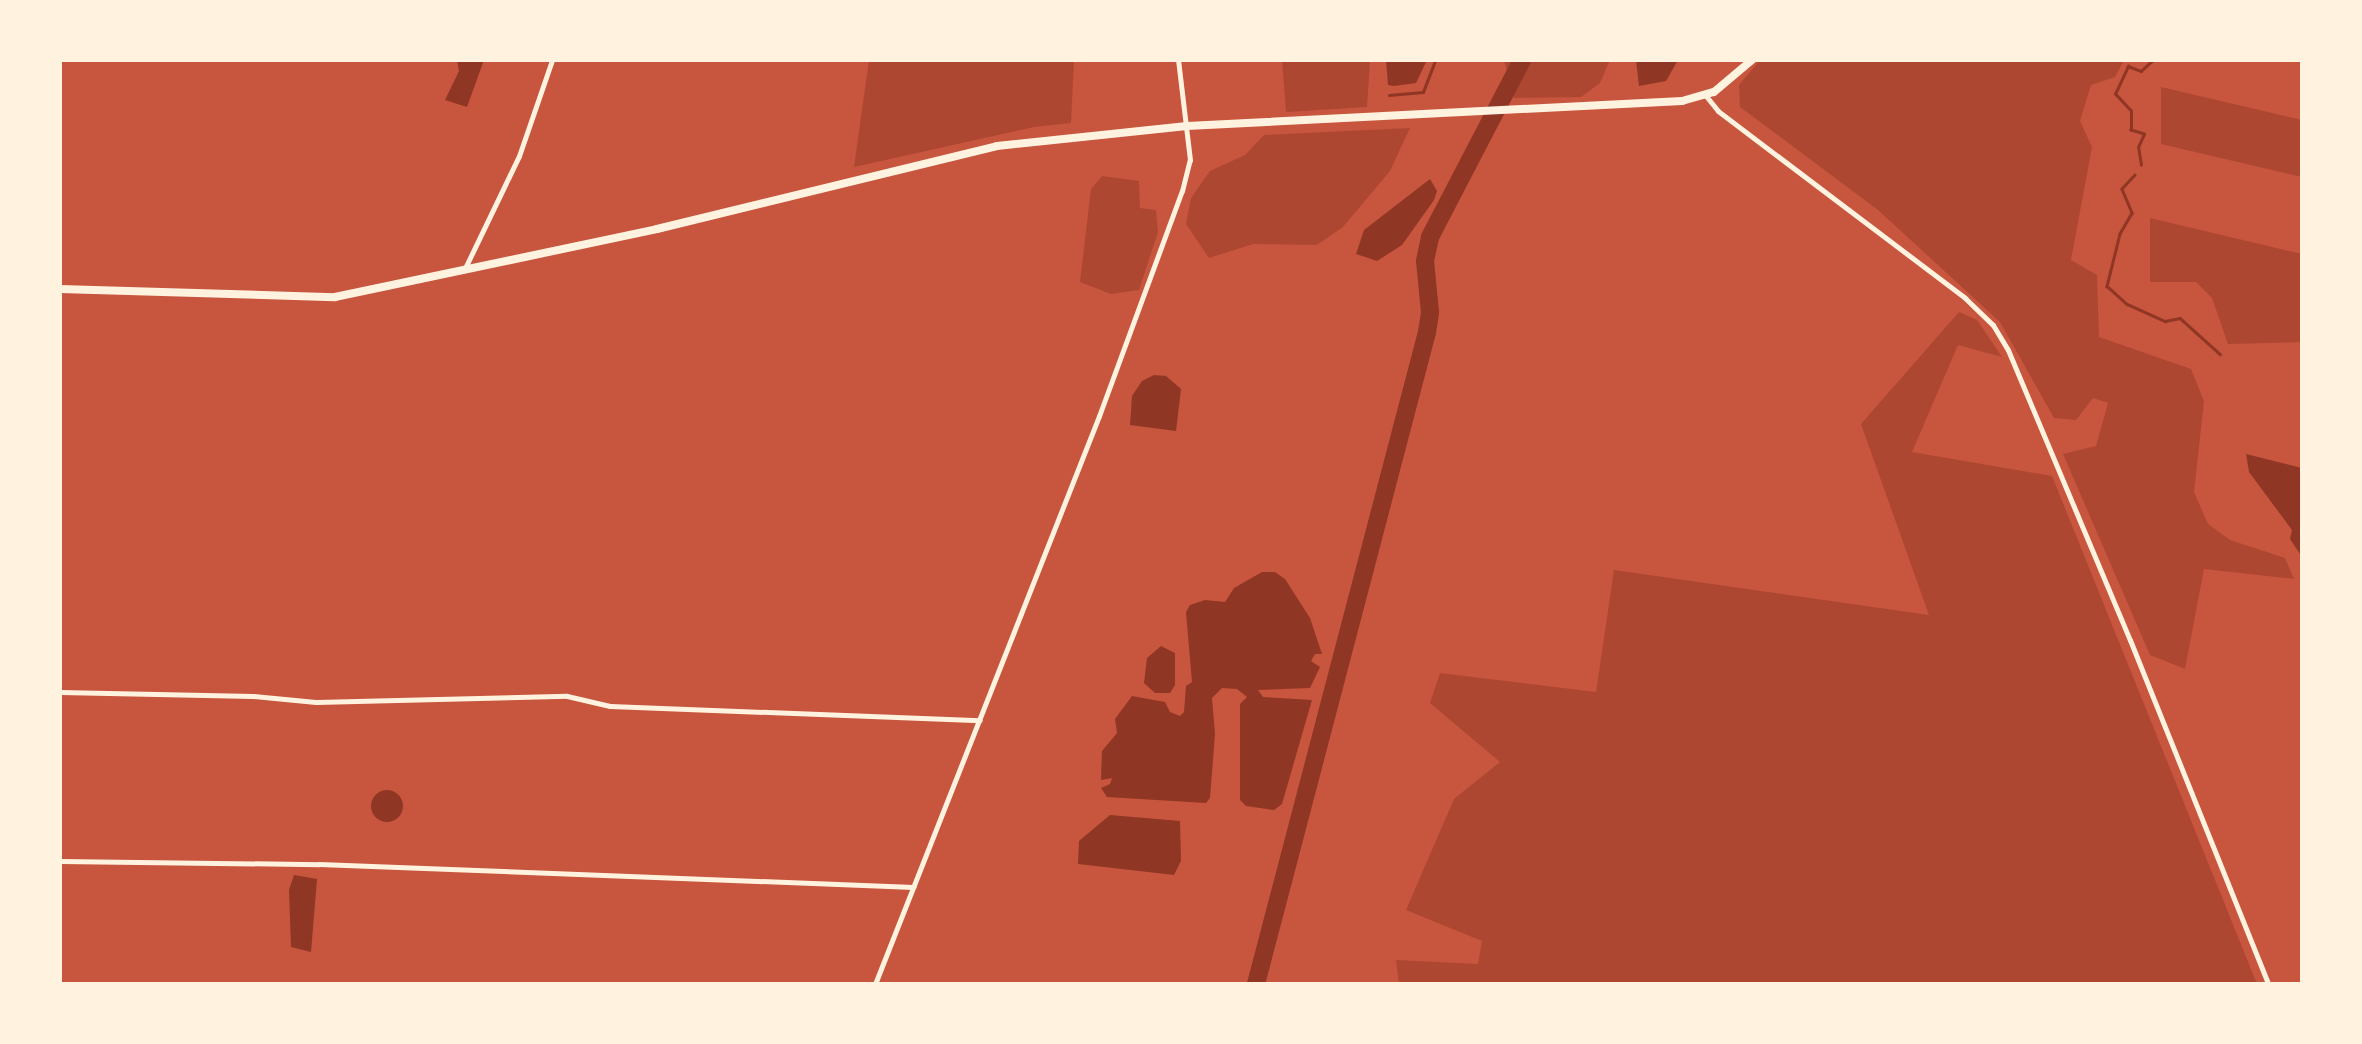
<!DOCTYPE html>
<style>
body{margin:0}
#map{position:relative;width:2362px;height:1044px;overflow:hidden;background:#c8553d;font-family:Figtree,sans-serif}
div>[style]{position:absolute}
.green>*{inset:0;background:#ae4732}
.water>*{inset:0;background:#8f3625}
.round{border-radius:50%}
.stream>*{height:2.5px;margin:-1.25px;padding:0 1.25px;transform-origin:1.25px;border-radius:1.25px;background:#8f3625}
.river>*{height:18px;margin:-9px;padding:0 9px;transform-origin:9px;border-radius:9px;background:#8f3625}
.minor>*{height:5px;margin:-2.5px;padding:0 2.5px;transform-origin:2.5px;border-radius:2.5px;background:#fff3e0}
.tertiary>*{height:8px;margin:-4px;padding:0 4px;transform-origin:4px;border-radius:4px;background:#fff3e0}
span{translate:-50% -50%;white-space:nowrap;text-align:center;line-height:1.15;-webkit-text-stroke:8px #fff3e0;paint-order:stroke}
.frame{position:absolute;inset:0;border:62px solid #fff3e0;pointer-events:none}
</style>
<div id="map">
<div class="green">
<div style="clip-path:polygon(869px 60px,1074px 60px,1071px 123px,1034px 127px,854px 167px)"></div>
<div style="clip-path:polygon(1282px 60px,1370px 60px,1367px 107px,1286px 112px)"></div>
<div style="clip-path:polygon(1504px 60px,1610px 60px,1600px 83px,1581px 97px,1514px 98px)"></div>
<div style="clip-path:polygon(1760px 60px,2124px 60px,2115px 77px,2091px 85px,2080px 121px,2092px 147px,2071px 260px,2097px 275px,2099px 337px,2191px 369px,2204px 401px,2194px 492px,2208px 524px,2230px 540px,2285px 558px,2294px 579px,2204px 569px,2185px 669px,2150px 655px,2063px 454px,2096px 446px,2108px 403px,2093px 398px,2076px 420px,2054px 418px,2000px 322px,1878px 210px,1740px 107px,1739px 85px)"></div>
<div style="clip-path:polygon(2161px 87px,2302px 120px,2302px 177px,2161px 144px)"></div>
<div style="clip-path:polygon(1410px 128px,1390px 171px,1343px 227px,1317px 245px,1253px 244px,1209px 258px,1186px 224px,1191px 198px,1210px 171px,1245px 155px,1264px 135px)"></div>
<div style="clip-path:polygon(1102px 176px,1139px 181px,1140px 208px,1156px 210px,1158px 232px,1139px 290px,1111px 294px,1080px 282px,1091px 189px)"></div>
<div style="clip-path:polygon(2150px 218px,2302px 254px,2302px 342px,2228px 344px,2212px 298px,2196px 282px,2150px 282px)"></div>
<div style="clip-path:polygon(1959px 312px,1977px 320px,2002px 357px,1958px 345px,1912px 452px,2052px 476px,2257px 984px,1399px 984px,1396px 960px,1478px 964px,1482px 941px,1406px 910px,1454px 799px,1500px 762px,1430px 703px,1440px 673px,1596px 692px,1614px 570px,1929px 615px,1861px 424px)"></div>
</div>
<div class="water">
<div style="clip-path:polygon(457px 60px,484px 60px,467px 107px,445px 100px,459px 71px)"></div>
<div style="clip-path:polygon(1386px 60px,1427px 60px,1416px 83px,1394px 86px,1388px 85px)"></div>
<div style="clip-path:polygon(1636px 60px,1678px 60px,1666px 81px,1639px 86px)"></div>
<div style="clip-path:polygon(1430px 179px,1437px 191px,1434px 200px,1402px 245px,1377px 261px,1356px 254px,1364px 230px)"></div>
<div style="clip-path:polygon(1154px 375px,1166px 376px,1181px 389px,1176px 431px,1130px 425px,1132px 396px,1142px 381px)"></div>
<div style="clip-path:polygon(2246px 454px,2302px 468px,2302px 557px,2290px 539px,2292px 530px,2249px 472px)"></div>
<div style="clip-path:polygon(1262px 572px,1275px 572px,1285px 579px,1310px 618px,1322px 654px,1315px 654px,1311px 661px,1320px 667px,1310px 688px,1258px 690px,1263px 697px,1312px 700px,1282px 804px,1274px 810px,1246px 806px,1240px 800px,1240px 704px,1247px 697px,1237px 689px,1222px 688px,1212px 698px,1215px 734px,1210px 798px,1206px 803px,1107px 797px,1101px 788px,1110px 784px,1112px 778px,1101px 780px,1102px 751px,1117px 733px,1115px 719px,1132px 696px,1165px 702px,1170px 712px,1180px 716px,1184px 712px,1186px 686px,1192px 682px,1186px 612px,1190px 605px,1205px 600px,1225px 602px,1234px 588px)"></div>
<div style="clip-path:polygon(1161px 646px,1175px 653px,1175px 685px,1170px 693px,1155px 693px,1144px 683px,1147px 658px)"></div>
<div class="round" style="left:371px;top:790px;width:32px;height:32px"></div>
<div style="clip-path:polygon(1110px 815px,1180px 821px,1181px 861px,1174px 875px,1078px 864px,1079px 841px)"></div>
<div style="clip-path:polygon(294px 875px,317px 879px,311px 952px,291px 947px,289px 890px)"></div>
</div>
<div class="stream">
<div style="left:1389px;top:95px;width:34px;rotate:-5deg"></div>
<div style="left:1423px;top:92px;width:34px;rotate:-69deg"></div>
<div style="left:2141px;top:165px;width:18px;rotate:-99deg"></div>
<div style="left:2138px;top:147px;width:14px;rotate:-65deg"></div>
<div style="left:2144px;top:134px;width:14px;rotate:-163deg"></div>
<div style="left:2131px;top:130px;width:19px;rotate:-90deg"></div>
<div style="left:2131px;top:111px;width:23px;rotate:-133deg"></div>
<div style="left:2115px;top:94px;width:31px;rotate:-65deg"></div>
<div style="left:2128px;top:66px;width:14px;rotate:21deg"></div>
<div style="left:2141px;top:71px;width:16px;rotate:-43deg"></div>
<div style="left:2135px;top:175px;width:19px;rotate:133deg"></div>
<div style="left:2122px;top:189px;width:26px;rotate:67deg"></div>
<div style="left:2132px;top:213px;width:24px;rotate:120deg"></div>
<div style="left:2120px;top:234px;width:54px;rotate:104deg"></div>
<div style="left:2107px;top:286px;width:27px;rotate:42deg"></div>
<div style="left:2127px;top:304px;width:42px;rotate:24.1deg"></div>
<div style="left:2165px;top:321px;width:15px;rotate:-11deg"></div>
<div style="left:2180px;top:318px;width:54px;rotate:42deg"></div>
</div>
<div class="river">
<div style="left:1256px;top:984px;width:674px;rotate:-75.3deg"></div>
<div style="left:1427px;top:332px;width:20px;rotate:-81deg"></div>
<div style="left:1430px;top:312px;width:51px;rotate:-95.6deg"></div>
<div style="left:1425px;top:261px;width:25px;rotate:-78deg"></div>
<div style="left:1430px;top:237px;width:199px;rotate:-62.5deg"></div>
</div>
<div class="minor">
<div style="left:1706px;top:96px;width:19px;rotate:51deg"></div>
<div style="left:1718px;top:111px;width:310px;rotate:37.1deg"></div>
<div style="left:1965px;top:298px;width:39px;rotate:44deg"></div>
<div style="left:1993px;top:325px;width:29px;rotate:59deg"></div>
<div style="left:2008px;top:350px;width:315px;rotate:67.2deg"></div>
<div style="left:2130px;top:640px;width:371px;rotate:68.1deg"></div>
<div style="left:466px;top:266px;width:122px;rotate:-64.3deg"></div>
<div style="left:519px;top:156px;width:102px;rotate:-71deg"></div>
<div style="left:60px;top:692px;width:193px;rotate:1.2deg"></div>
<div style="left:253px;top:696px;width:63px;rotate:5.4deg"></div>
<div style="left:316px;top:702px;width:251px;rotate:-1.4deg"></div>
<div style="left:567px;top:696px;width:44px;rotate:13.1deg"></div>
<div style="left:610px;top:706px;width:370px;rotate:2.2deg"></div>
<div style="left:60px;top:861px;width:259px;rotate:0.7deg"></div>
<div style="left:319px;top:864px;width:595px;rotate:2.21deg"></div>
<div style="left:875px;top:984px;width:611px;rotate:-68.48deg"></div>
<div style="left:1099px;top:416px;width:240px;rotate:-69.8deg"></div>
<div style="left:1182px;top:191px;width:32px;rotate:-76deg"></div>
<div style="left:1190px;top:160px;width:101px;rotate:-96.8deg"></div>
</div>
<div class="tertiary">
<div style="left:60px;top:289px;width:275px;rotate:1.7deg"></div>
<div style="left:335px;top:297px;width:329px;rotate:-11.9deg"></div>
<div style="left:657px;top:229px;width:350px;rotate:-13.7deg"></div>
<div style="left:997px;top:146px;width:191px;rotate:-6deg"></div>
<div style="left:1187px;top:126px;width:496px;rotate:-2.9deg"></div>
<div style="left:1682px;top:101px;width:33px;rotate:-16deg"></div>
<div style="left:1714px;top:92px;width:50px;rotate:-40.1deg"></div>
</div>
<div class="frame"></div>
</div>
